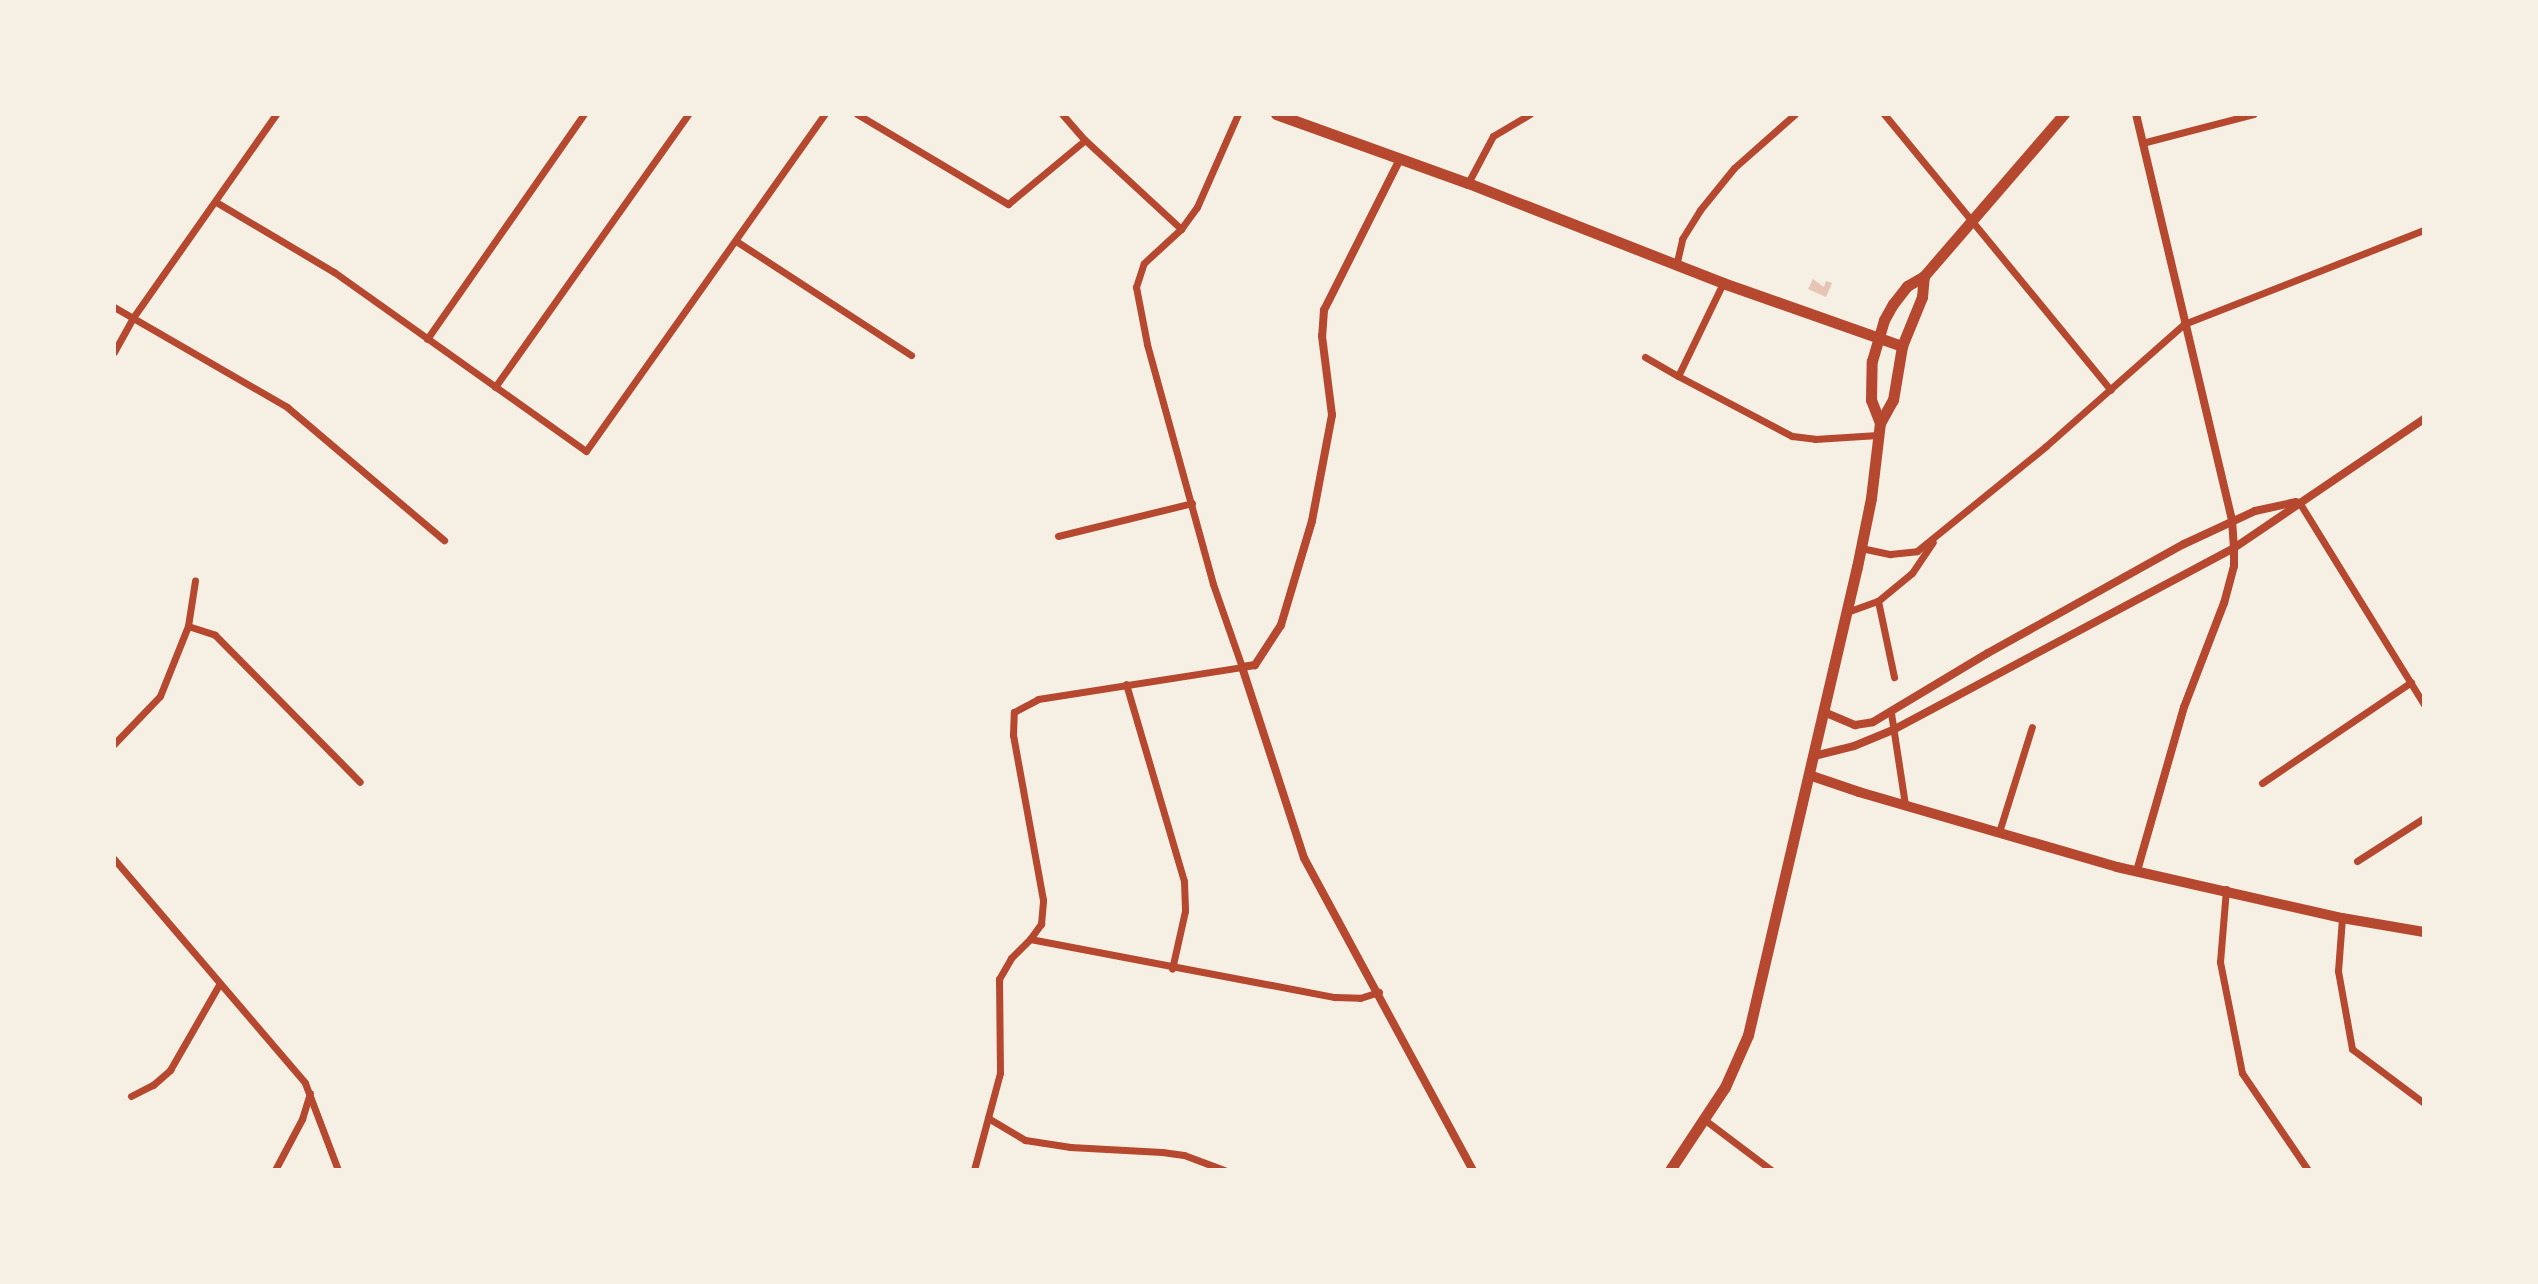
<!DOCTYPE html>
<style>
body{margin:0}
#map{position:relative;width:2538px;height:1284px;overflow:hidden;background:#f6efe4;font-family:Rubik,sans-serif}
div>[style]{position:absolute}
.building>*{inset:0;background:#e6c5b7}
.minor>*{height:7px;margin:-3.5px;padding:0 3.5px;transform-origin:3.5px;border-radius:3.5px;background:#b5482f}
.tertiary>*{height:8px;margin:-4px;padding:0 4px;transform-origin:4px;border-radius:4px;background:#b5482f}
.secondary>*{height:10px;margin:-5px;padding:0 5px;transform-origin:5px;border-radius:5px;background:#b5482f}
.primary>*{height:11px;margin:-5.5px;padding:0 5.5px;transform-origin:5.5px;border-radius:5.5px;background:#b5482f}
span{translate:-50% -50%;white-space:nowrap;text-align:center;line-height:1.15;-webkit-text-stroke:6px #f6efe4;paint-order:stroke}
.frame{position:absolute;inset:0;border:116px solid #f6efe4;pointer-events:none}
</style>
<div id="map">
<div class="building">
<div style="clip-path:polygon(1813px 279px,1824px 287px,1826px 281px,1832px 283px,1826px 297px,1808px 289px)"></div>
</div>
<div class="minor">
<div style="left:857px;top:114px;width:176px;rotate:30.8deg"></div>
<div style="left:1008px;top:204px;width:100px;rotate:-39.7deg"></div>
<div style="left:1062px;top:114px;width:35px;rotate:49deg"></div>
<div style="left:1085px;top:140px;width:131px;rotate:42.8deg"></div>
<div style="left:1884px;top:114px;width:357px;rotate:50.6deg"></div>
<div style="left:2142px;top:143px;width:115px;rotate:-14.6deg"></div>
<div style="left:1468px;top:183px;width:53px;rotate:-62deg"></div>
<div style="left:1493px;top:136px;width:43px;rotate:-30.7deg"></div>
<div style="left:216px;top:202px;width:137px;rotate:30.7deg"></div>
<div style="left:334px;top:272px;width:309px;rotate:35.4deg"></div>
<div style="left:586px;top:451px;width:413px;rotate:-54.7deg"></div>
<div style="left:736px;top:241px;width:209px;rotate:33.1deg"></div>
<div style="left:1676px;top:266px;width:28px;rotate:-77deg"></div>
<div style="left:1682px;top:239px;width:34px;rotate:-58deg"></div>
<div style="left:1700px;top:210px;width:54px;rotate:-51deg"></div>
<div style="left:1734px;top:168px;width:81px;rotate:-41.5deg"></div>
<div style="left:1723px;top:283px;width:103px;rotate:115.8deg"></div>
<div style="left:1678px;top:376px;width:129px;rotate:27.8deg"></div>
<div style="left:1792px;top:436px;width:23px;rotate:7deg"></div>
<div style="left:1815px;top:439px;width:63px;rotate:-3.6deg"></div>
<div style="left:114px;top:307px;width:200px;rotate:30deg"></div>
<div style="left:287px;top:407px;width:206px;rotate:40.3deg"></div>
<div style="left:427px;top:339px;width:274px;rotate:-55.1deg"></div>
<div style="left:114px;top:352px;width:38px;rotate:-61deg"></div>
<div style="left:132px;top:319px;width:251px;rotate:-54.9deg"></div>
<div style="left:1645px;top:357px;width:38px;rotate:30deg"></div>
<div style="left:495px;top:387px;width:334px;rotate:-54.7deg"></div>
<div style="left:2299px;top:502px;width:238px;rotate:58.3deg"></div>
<div style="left:1058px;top:536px;width:138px;rotate:-13.8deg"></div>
<div style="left:1861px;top:548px;width:30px;rotate:12deg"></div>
<div style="left:1890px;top:554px;width:27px;rotate:-6deg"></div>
<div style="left:1917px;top:551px;width:166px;rotate:-39.1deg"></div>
<div style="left:2046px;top:446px;width:184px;rotate:-41.5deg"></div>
<div style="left:2184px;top:324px;width:258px;rotate:-21.4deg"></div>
<div style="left:1878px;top:601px;width:78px;rotate:78.1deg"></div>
<div style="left:1847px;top:612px;width:33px;rotate:-20deg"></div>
<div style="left:1878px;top:601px;width:44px;rotate:-39.5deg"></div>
<div style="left:1912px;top:573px;width:37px;rotate:-56deg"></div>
<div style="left:188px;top:626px;width:28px;rotate:18deg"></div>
<div style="left:215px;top:635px;width:206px;rotate:45.4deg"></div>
<div style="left:1126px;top:684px;width:205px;rotate:73.6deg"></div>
<div style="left:1184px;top:881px;width:30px;rotate:88deg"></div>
<div style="left:1185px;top:911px;width:59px;rotate:102.6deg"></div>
<div style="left:1891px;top:713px;width:92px;rotate:81.3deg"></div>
<div style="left:114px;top:744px;width:66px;rotate:-46.2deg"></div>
<div style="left:160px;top:696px;width:75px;rotate:-68.2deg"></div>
<div style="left:188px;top:626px;width:46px;rotate:-81.2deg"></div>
<div style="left:2262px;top:783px;width:180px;rotate:-34.1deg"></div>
<div style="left:1999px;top:832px;width:110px;rotate:-72.6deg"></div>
<div style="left:114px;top:859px;width:294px;rotate:49.5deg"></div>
<div style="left:305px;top:1083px;width:93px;rotate:69.2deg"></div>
<div style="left:2357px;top:861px;width:80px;rotate:-32.7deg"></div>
<div style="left:2226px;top:889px;width:73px;rotate:94.7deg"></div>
<div style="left:2220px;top:962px;width:113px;rotate:78.8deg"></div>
<div style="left:2242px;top:1073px;width:117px;rotate:55.8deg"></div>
<div style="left:2342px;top:918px;width:53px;rotate:94.3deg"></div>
<div style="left:2338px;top:971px;width:79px;rotate:79.8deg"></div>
<div style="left:2352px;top:1049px;width:90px;rotate:36.9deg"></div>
<div style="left:1030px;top:939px;width:19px;rotate:-54deg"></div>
<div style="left:1041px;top:924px;width:24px;rotate:-85deg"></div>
<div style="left:1043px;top:900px;width:168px;rotate:-100.3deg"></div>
<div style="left:1013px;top:735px;width:23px;rotate:-88deg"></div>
<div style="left:1014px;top:712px;width:27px;rotate:-28deg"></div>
<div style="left:1038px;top:699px;width:206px;rotate:-8.9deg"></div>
<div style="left:1242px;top:667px;width:88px;rotate:-109.3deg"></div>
<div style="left:1213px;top:584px;width:249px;rotate:-105.4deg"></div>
<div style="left:1147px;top:344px;width:58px;rotate:-100.9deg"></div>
<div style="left:1136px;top:287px;width:25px;rotate:-72deg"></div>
<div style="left:1144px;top:263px;width:50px;rotate:-42.6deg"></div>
<div style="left:1181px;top:229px;width:27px;rotate:-54deg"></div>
<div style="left:1197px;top:207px;width:102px;rotate:-66.2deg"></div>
<div style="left:131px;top:1096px;width:25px;rotate:-27deg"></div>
<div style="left:153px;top:1085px;width:23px;rotate:-41deg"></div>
<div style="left:170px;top:1070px;width:100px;rotate:-60.1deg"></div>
<div style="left:988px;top:1118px;width:43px;rotate:30.7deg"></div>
<div style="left:1025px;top:1140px;width:46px;rotate:8.8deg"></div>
<div style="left:1070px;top:1147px;width:92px;rotate:3.1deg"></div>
<div style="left:1162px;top:1152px;width:22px;rotate:8deg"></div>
<div style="left:1184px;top:1155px;width:43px;rotate:20.6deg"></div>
<div style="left:1705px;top:1120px;width:83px;rotate:37.1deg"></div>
<div style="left:275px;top:1170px;width:58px;rotate:-62.1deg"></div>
<div style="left:302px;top:1119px;width:27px;rotate:-73deg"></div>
<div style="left:974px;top:1170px;width:100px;rotate:-75deg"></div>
<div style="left:1000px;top:1073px;width:94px;rotate:-90.6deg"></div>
<div style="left:999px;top:979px;width:24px;rotate:-60deg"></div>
<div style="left:1011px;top:958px;width:27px;rotate:-45deg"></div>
<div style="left:1030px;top:939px;width:310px;rotate:10.8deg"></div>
<div style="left:1335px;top:997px;width:25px;rotate:2deg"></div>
<div style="left:1360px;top:998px;width:20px;rotate:-18deg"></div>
</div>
<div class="tertiary">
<div style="left:2136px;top:114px;width:417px;rotate:76.7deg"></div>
<div style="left:2232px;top:520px;width:28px;rotate:86deg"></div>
<div style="left:2234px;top:548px;width:18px;rotate:90deg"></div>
<div style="left:2234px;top:566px;width:38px;rotate:105deg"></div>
<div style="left:2224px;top:603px;width:111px;rotate:111deg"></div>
<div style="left:2184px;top:707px;width:171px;rotate:106deg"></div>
<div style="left:1400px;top:159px;width:169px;rotate:116.7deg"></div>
<div style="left:1324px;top:310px;width:26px;rotate:94deg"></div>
<div style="left:1322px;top:336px;width:80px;rotate:82.8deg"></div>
<div style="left:1332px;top:415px;width:108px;rotate:100.7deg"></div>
<div style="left:1312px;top:521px;width:109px;rotate:106.6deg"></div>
<div style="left:1281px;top:625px;width:48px;rotate:123deg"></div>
<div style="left:1255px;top:665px;width:13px;rotate:171deg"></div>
<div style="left:1242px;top:667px;width:201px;rotate:72deg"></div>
<div style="left:1304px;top:858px;width:355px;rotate:61.6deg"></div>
<div style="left:1824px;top:712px;width:34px;rotate:23deg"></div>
<div style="left:1855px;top:725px;width:18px;rotate:-9deg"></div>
<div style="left:1873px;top:722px;width:134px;rotate:-31deg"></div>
<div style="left:1988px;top:653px;width:224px;rotate:-29.1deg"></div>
<div style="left:2184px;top:544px;width:78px;rotate:-24.9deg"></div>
<div style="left:2255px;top:511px;width:42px;rotate:-12.4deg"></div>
<div style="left:1814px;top:756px;width:41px;rotate:-14deg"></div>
<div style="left:1854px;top:746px;width:42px;rotate:-22.3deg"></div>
<div style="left:1893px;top:730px;width:387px;rotate:-28.1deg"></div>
<div style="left:2234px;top:548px;width:230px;rotate:-34.2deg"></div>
</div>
<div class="secondary">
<div style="left:1809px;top:775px;width:53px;rotate:18.8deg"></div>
<div style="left:1859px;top:792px;width:269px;rotate:16.2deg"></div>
<div style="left:2117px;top:867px;width:231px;rotate:12.8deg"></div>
<div style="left:2342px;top:918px;width:83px;rotate:9.7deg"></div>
</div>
<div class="primary">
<div style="left:1276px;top:114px;width:204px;rotate:19.8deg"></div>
<div style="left:1468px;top:183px;width:274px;rotate:21.4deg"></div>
<div style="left:1723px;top:283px;width:190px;rotate:19.4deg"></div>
<div style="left:1880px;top:423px;width:25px;rotate:-111deg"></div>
<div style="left:1871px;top:400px;width:39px;rotate:-89deg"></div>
<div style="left:1872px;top:361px;width:43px;rotate:-73.7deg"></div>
<div style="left:1884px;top:320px;width:18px;rotate:-61deg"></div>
<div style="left:1893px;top:304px;width:23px;rotate:-52deg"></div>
<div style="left:1907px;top:286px;width:20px;rotate:-30deg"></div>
<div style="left:1924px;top:276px;width:214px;rotate:-49.2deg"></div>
<div style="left:1670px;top:1170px;width:100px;rotate:-56.5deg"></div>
<div style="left:1725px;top:1087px;width:57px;rotate:-66.1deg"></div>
<div style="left:1748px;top:1035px;width:481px;rotate:-76.9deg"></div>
<div style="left:1857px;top:567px;width:70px;rotate:-78.5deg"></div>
<div style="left:1871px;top:498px;width:76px;rotate:-83.2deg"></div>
<div style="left:1880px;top:423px;width:26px;rotate:-61deg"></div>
<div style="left:1893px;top:400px;width:55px;rotate:-80.5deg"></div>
<div style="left:1902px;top:346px;width:53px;rotate:-67.8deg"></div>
<div style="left:1922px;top:297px;width:21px;rotate:-85deg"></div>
</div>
<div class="frame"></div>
</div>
